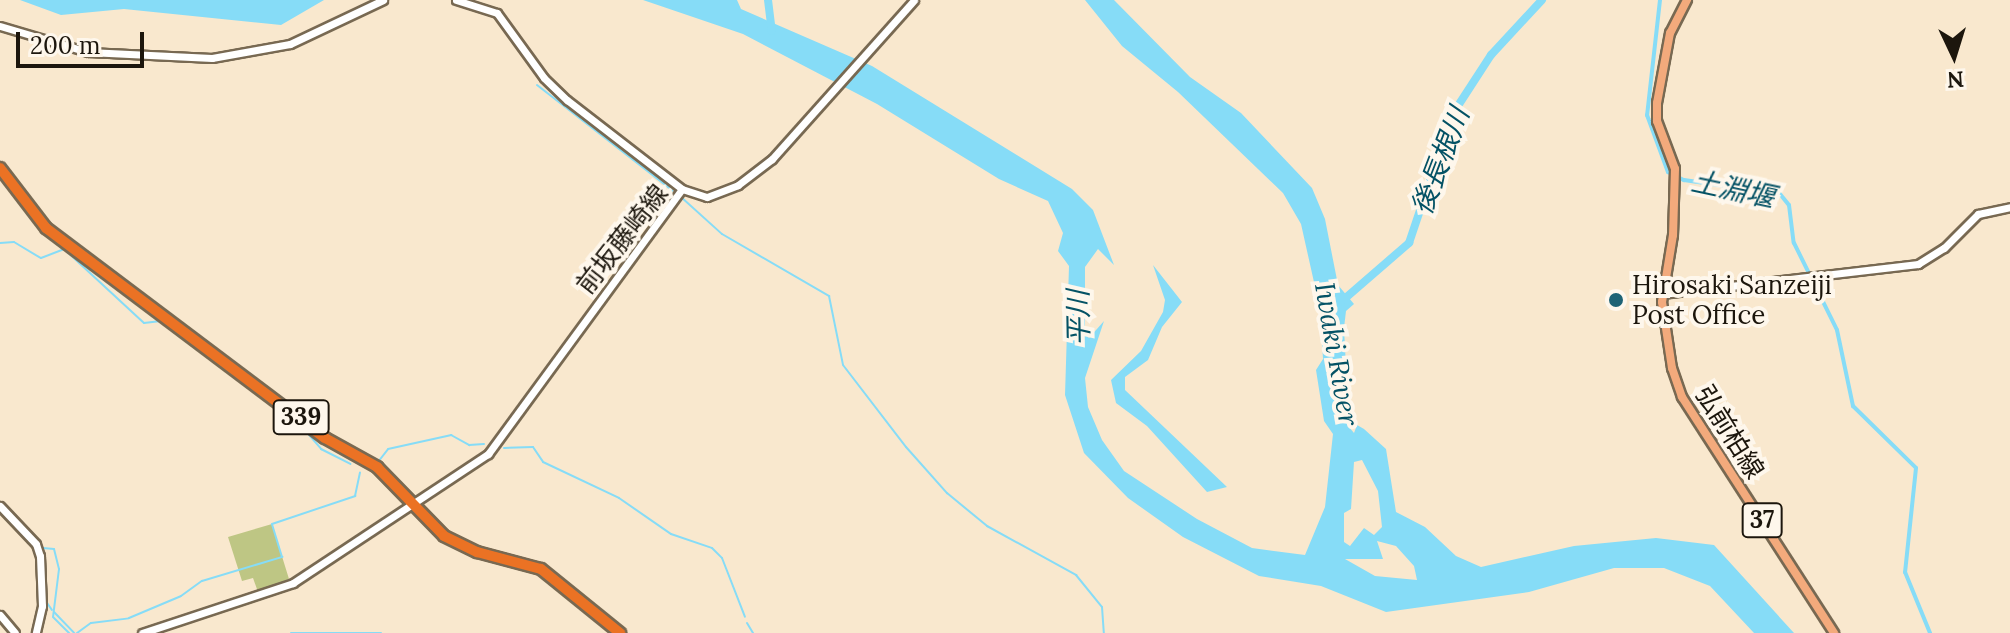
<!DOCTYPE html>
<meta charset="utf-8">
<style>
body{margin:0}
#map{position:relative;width:2010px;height:633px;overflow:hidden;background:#f9e8ce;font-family:Lora,"Noto Sans JP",serif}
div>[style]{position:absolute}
.green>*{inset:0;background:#bec684}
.water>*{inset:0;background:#86dcf7}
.stream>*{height:2px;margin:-1px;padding:0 1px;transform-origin:1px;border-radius:1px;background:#86dcf7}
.canal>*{height:4px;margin:-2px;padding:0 2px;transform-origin:2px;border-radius:2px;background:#86dcf7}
.river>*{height:8px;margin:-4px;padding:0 4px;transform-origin:4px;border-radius:4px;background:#86dcf7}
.roads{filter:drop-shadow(2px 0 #786952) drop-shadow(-2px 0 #786952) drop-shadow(0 2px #786952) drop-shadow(0 -2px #786952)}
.secondary>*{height:7px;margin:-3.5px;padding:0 3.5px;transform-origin:3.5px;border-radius:3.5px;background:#fff}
.primary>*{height:8px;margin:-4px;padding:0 4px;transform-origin:4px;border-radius:4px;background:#f3aa7c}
.highway>*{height:10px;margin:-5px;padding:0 5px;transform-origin:5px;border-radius:5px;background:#eb7224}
.dots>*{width:22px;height:22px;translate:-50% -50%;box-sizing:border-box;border:4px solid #fef7ec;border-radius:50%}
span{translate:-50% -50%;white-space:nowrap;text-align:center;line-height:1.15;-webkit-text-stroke:8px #fef7ec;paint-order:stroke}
.shield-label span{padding:2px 6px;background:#fef7ec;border:2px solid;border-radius:6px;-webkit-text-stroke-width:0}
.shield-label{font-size:24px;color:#1c160d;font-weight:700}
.street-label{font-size:26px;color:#1c160d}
.poi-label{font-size:26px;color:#1c160d}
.left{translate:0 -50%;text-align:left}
.water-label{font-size:28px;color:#045265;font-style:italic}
.north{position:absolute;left:1914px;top:16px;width:80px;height:80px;-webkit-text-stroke:6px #fef7ec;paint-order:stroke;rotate:176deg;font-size:22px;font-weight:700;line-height:32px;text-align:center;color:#1c160d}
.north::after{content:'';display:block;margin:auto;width:28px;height:36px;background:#1c160d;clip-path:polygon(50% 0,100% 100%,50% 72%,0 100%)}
.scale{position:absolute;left:16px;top:32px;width:128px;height:36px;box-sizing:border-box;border:4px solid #1c160d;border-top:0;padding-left:10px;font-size:24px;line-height:28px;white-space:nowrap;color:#1c160d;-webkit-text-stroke:6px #fef7ec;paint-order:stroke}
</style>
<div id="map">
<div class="green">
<div style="clip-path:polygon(272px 524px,289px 579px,258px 592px,253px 578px,242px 581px,228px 537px)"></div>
</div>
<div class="water">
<div style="clip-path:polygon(20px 0,324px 0,281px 25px,124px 9px,61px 15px)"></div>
<div style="clip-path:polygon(evenodd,643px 0,737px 0,741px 9px,872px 66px,1072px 189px,1093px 210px,1114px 265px,1098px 249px,1085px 267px,1085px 334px,1089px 338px,1104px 321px,1085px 378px,1088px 407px,1102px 440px,1124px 471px,1197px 519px,1252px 548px,1305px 555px,1325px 507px,1333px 434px,1324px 421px,1316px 370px,1323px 359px,1320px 309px,1301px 224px,1283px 193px,1178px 92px,1122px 46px,1085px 0,1114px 0,1190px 77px,1241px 113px,1312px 188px,1325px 219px,1338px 285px,1354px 304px,1346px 311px,1344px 328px,1349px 427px,1354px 433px,1357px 425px,1364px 429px,1386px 449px,1396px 512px,1425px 527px,1456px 556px,1481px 567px,1574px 546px,1656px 538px,1714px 545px,1794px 633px,1754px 633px,1710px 586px,1664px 568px,1614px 568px,1529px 592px,1386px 612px,1321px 586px,1259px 576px,1183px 537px,1128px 498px,1084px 453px,1065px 395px,1069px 266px,1058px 251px,1063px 233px,1048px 201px,999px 179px,877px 104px,743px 34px,643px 0,1362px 460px,1378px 491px,1382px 527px,1374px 535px,1364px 528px,1350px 546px,1344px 542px,1344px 513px,1351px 509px,1354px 462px,1362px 460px,643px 0,1377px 541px,1396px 546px,1414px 566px,1417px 580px,1375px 576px,1345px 559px,1383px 559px,1377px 541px)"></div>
<div style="clip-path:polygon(1153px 265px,1182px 302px,1162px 327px,1148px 360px,1125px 377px,1125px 390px,1227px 487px,1207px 492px,1147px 426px,1116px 403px,1111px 380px,1141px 351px,1163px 312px,1165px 300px)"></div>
</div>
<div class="stream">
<div style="left:537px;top:85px;width:172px;rotate:37.9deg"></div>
<div style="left:681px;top:197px;width:55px;rotate:42.1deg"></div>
<div style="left:722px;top:234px;width:124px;rotate:30.1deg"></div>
<div style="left:829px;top:296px;width:70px;rotate:78.5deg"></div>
<div style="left:843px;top:365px;width:103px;rotate:52.5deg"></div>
<div style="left:906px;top:447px;width:62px;rotate:48.3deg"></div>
<div style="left:947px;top:493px;width:52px;rotate:39.5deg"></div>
<div style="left:987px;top:526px;width:102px;rotate:28.8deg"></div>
<div style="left:1076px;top:575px;width:41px;rotate:50.9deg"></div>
<div style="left:1102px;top:607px;width:26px;rotate:86deg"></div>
<div style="left:0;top:243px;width:14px;rotate:-4deg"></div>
<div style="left:14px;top:242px;width:31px;rotate:31deg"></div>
<div style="left:41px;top:258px;width:25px;rotate:-21deg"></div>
<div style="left:64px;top:249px;width:109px;rotate:42.8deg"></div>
<div style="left:144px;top:323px;width:17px;rotate:-7deg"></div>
<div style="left:182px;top:337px;width:146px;rotate:36.6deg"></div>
<div style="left:303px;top:428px;width:28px;rotate:49deg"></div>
<div style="left:321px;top:449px;width:33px;rotate:27deg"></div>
<div style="left:504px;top:448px;width:29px;rotate:-2deg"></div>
<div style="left:533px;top:447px;width:18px;rotate:56deg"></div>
<div style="left:543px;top:462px;width:84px;rotate:25.3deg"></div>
<div style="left:619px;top:498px;width:63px;rotate:34.7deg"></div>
<div style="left:671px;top:534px;width:43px;rotate:18.9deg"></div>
<div style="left:712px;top:548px;width:14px;rotate:45deg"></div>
<div style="left:722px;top:558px;width:63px;rotate:68.7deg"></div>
<div style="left:361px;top:451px;width:11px;rotate:41deg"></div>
<div style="left:378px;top:462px;width:16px;rotate:-52deg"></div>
<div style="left:388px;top:449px;width:65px;rotate:-12.5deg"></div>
<div style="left:451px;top:435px;width:21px;rotate:29deg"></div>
<div style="left:469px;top:445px;width:15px;rotate:-4deg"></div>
<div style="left:0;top:511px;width:19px;rotate:47deg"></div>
<div style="left:15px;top:517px;width:36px;rotate:44deg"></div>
<div style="left:43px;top:548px;width:11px;rotate:5deg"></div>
<div style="left:54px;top:549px;width:21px;rotate:76deg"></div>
<div style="left:59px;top:569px;width:48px;rotate:97.1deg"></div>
<div style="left:53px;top:617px;width:23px;rotate:45deg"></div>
<div style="left:45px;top:600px;width:12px;rotate:55deg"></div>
<div style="left:54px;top:612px;width:29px;rotate:46deg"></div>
<div style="left:747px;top:623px;width:12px;rotate:59deg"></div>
<div style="left:77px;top:633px;width:17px;rotate:-36deg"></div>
<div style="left:91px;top:623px;width:38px;rotate:-7deg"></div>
<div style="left:129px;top:618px;width:56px;rotate:-22.9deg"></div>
<div style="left:181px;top:596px;width:26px;rotate:-36deg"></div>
<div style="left:202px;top:581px;width:84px;rotate:-16.7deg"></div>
<div style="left:282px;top:557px;width:34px;rotate:-107deg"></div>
<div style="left:272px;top:524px;width:88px;rotate:-18.6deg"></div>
<div style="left:355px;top:496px;width:24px;rotate:-78deg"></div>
<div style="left:291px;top:633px;width:90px"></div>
</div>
<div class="canal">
<div style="left:1660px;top:0;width:116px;rotate:96.4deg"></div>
<div style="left:1647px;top:115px;width:61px;rotate:69.8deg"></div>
<div style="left:1668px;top:172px;width:18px;rotate:27deg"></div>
<div style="left:1684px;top:180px;width:97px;rotate:8.3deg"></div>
<div style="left:1780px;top:194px;width:14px;rotate:51deg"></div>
<div style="left:1789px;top:205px;width:38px;rotate:83deg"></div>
<div style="left:1794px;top:243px;width:97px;rotate:63.7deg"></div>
<div style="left:1837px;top:330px;width:78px;rotate:78.1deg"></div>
<div style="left:1853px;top:406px;width:88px;rotate:44.5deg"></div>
<div style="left:1916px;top:468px;width:105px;rotate:96deg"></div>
<div style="left:1905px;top:572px;width:66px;rotate:67.7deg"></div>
</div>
<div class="river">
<div style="left:768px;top:0;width:31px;rotate:83deg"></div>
<div style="left:1342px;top:301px;width:89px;rotate:-40.9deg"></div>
<div style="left:1409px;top:243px;width:135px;rotate:-71.4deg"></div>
<div style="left:1452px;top:115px;width:72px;rotate:-57deg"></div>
<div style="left:1491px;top:55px;width:75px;rotate:-47.2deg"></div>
</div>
<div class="roads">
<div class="secondary">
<div style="left:456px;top:0;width:43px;rotate:17.6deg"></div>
<div style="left:497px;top:13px;width:80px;rotate:54.1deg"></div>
<div style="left:544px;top:78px;width:32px;rotate:44deg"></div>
<div style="left:567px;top:100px;width:145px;rotate:37.7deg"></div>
<div style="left:682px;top:189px;width:26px;rotate:18deg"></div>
<div style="left:707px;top:197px;width:33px;rotate:-21deg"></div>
<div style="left:738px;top:185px;width:43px;rotate:-37.4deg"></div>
<div style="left:772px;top:159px;width:213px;rotate:-48.2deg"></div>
<div style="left:0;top:26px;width:92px;rotate:16.5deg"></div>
<div style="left:88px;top:52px;width:124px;rotate:2.8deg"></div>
<div style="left:212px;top:58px;width:79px;rotate:-10.2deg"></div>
<div style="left:290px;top:44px;width:103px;rotate:-25.3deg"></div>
<div style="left:1662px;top:294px;width:258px;rotate:-6.7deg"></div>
<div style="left:1918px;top:264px;width:31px;rotate:-32deg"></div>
<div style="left:1944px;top:248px;width:48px;rotate:-45deg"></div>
<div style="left:1978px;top:214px;width:33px;rotate:-12deg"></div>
<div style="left:0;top:506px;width:52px;rotate:46.5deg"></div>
<div style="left:36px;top:544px;width:13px;rotate:72deg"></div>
<div style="left:40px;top:556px;width:50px;rotate:87.7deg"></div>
<div style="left:42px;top:606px;width:28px;rotate:103deg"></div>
<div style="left:0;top:615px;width:23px;rotate:50deg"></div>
<div style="left:142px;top:633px;width:159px;rotate:-18.3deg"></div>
<div style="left:293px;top:583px;width:234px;rotate:-33.5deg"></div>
<div style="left:488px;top:454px;width:328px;rotate:-53.8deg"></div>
</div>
<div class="primary">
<div style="left:1687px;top:0;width:37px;rotate:117deg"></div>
<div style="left:1670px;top:33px;width:71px;rotate:100.5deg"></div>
<div style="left:1657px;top:103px;width:18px;rotate:90deg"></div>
<div style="left:1657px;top:121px;width:51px;rotate:69.4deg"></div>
<div style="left:1675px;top:169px;width:66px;rotate:91.7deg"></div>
<div style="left:1673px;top:235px;width:68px;rotate:99.3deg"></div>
<div style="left:1662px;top:302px;width:67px;rotate:81.4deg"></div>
<div style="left:1672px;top:368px;width:31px;rotate:71deg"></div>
<div style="left:1682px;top:397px;width:281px;rotate:57.2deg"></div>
</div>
<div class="highway">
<div style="left:0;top:168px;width:76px;rotate:52.5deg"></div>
<div style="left:46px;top:228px;width:349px;rotate:37deg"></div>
<div style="left:325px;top:438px;width:60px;rotate:29.1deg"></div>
<div style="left:377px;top:467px;width:96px;rotate:45.8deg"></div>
<div style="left:444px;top:536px;width:37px;rotate:26deg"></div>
<div style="left:477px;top:552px;width:66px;rotate:14.9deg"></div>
<div style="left:541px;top:569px;width:102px;rotate:39deg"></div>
</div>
</div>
<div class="dots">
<div style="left:1616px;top:300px;background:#1e6375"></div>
</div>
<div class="shield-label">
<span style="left:301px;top:417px">339</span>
<span style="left:1762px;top:520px">37</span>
</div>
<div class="street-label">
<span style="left:622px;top:239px;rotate:-52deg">前坂藤崎線</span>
<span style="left:1730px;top:432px;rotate:58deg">弘前柏線</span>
</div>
<div class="poi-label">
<span class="left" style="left:1632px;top:300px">Hirosaki Sanzeiji<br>Post Office</span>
</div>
<div class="water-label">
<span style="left:1440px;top:161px;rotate:-69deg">後長根川</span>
<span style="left:1733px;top:189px;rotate:12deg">土淵堰</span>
<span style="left:1078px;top:318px;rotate:-91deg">平川</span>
<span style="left:1337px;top:354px;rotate:80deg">Iwaki River</span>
</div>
<div class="north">N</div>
<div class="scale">200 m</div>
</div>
